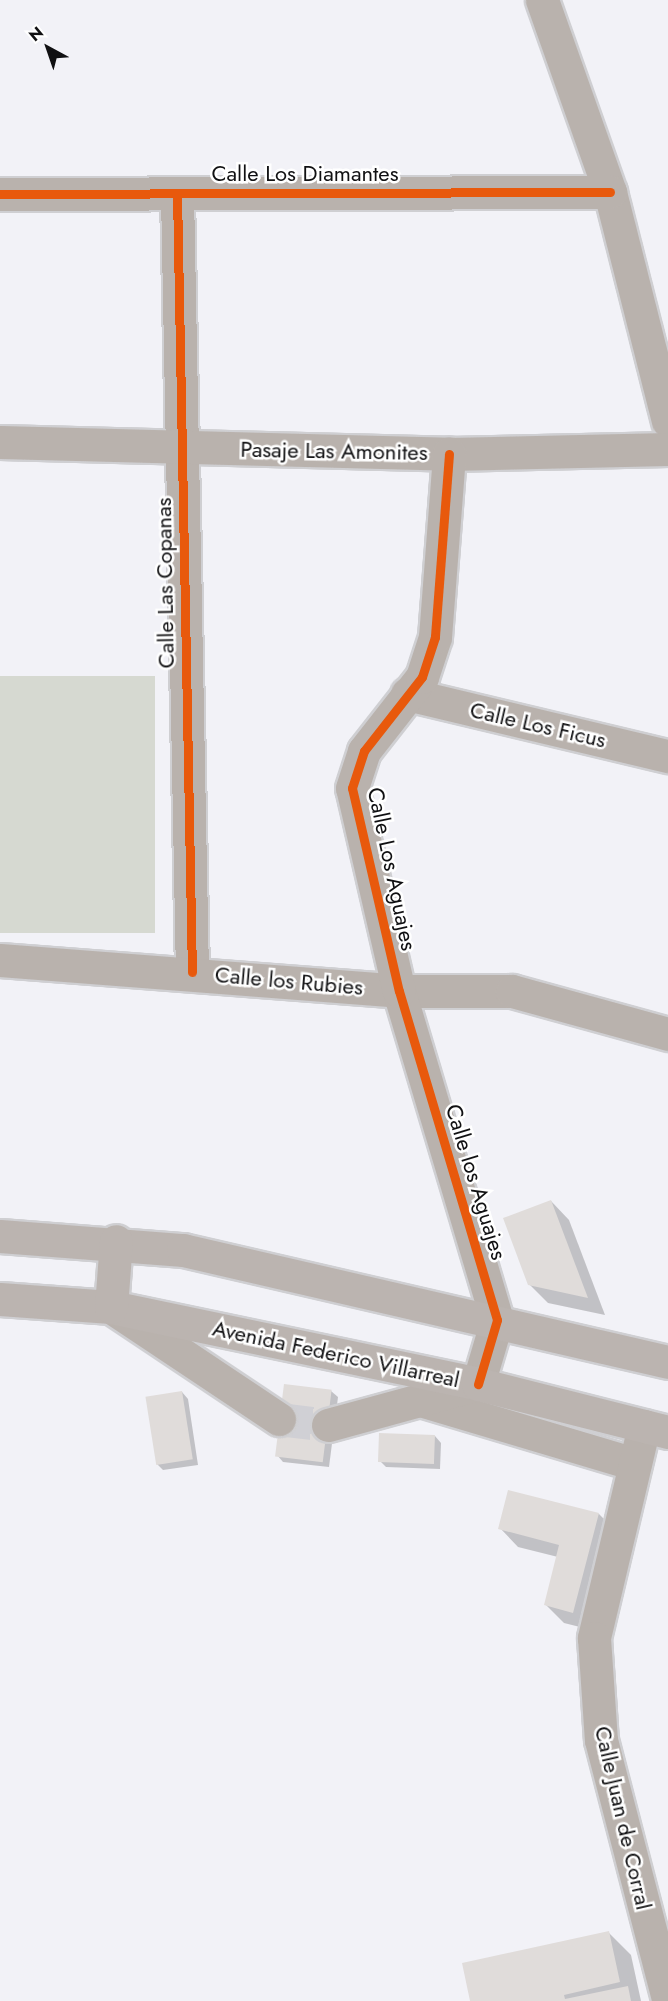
<!DOCTYPE html>
<style>
body{margin:0}
#map{position:relative;width:668px;height:2001px;overflow:hidden;background:#f2f2f7;font-family:Jost,sans-serif}
div>[style]{position:absolute}
.green>*{inset:0;background:#d6d9d1;transform-origin:0 0}
.shadow>*{inset:0;background:#0003}
.building>*{inset:0;background:#e0dcda;transform-origin:0 0}
.minor-tunnel>*{height:33px;margin-top:-16.5px;transform-origin:0;background:repeating-linear-gradient(90deg,#d0d0d5 0 33px,transparent 0 49px)}
.roads{filter:drop-shadow(2px 0 #cfcfd2) drop-shadow(-2px 0 #cfcfd2) drop-shadow(0 2px #cfcfd2) drop-shadow(0 -2px #cfcfd2)}
.minor>*{height:33px;margin:-16.5px;padding:0 16.5px;transform-origin:16.5px;border-radius:16.5px;background:#b9b2ad}
.major>*{height:33px;margin:-16.5px;padding:0 16.5px;transform-origin:16.5px;border-radius:16.5px;background:#bbb4b0}
.cycleway>*{height:9px;margin:-4.5px;padding:0 4.5px;transform-origin:4.5px;border-radius:4.5px;background:#e8590c}
span{translate:-50% -50%;white-space:nowrap;text-align:center;line-height:1.15;-webkit-text-stroke:5px #fff;paint-order:stroke}
.street-label{font-size:22px;color:#101012}
.north{position:absolute;left:18px;top:18px;width:60px;height:60px;-webkit-text-stroke:4px #fff;paint-order:stroke;rotate:320deg;font-size:16px;font-weight:700;line-height:24px;text-align:center;color:#101012}
.north::after{content:'';display:block;margin:auto;width:21px;height:27px;background:#101012;clip-path:polygon(50% 0,100% 100%,50% 72%,0 100%)}
</style>
<div id="map">
<div class="green">
<div style="left:155px;top:676px;width:257px;height:155px;rotate:90deg"></div>
</div>
<div class="shadow">
<div style="clip-path:polygon(551px 1201px,569px 1220px,605px 1315px,548px 1303px,529px 1284px)"></div>
<div style="clip-path:polygon(331px 1391px,338px 1397px,329px 1467px,283px 1462px,277px 1455px)"></div>
<div style="clip-path:polygon(182px 1392px,188px 1399px,198px 1465px,163px 1470px,157px 1464px)"></div>
<div style="clip-path:polygon(435px 1436px,441px 1443px,440px 1469px,386px 1467px,380px 1461px)"></div>
<div style="clip-path:polygon(599px 1514px,617px 1532px,592px 1630px,564px 1623px,546px 1605px,558px 1557px,518px 1547px,500px 1528px)"></div>
<div style="clip-path:polygon(608px 1932px,631px 1955px,641px 2001px,471px 2001px)"></div>
</div>
<div class="building">
<div style="clip-path:polygon(551px 1200px,588px 1298px,528px 1285px,503px 1218px)"></div>
<div style="left:284px;top:1384px;width:48px;height:73px;rotate:7deg"></div>
<div style="left:182px;top:1391px;width:69px;height:37px;rotate:81deg"></div>
<div style="left:379px;top:1433px;width:56px;height:29px;rotate:2deg"></div>
<div style="clip-path:polygon(508px 1490px,599px 1513px,573px 1613px,544px 1605px,559px 1545px,498px 1529px)"></div>
<div style="clip-path:polygon(609px 1931px,620px 1982px,564px 1995px,565px 1999px,628px 1986px,631px 2001px,470px 2001px,462px 1963px)"></div>
</div>
<div class="minor-tunnel">
<div style="left:279px;top:1419px;width:49px;rotate:7deg"></div>
</div>
<div class="roads">
<div class="minor">
<div style="left:542px;top:0;width:204px;rotate:70.5deg"></div>
<div style="left:610px;top:192px;width:236px;rotate:75.8deg"></div>
<div style="left:177px;top:193px;width:779px;rotate:88.9deg"></div>
<div style="left:0;top:194px;width:610px;rotate:-0.19deg"></div>
<div style="left:0;top:442px;width:449px;rotate:1.5deg"></div>
<div style="left:449px;top:454px;width:219px;rotate:-1.3deg"></div>
<div style="left:407px;top:694px;width:268px;rotate:13.4deg"></div>
<div style="left:0;top:960px;width:400px;rotate:4.4deg"></div>
<div style="left:399px;top:991px;width:113px"></div>
<div style="left:512px;top:991px;width:162px;rotate:15.4deg"></div>
<div style="left:111px;top:1307px;width:202px;rotate:33.7deg"></div>
<div style="left:420px;top:1400px;width:224px;rotate:16.6deg"></div>
<div style="left:328px;top:1425px;width:156px;rotate:-15.3deg"></div>
<div style="left:478px;top:1384px;width:67px;rotate:-73.5deg"></div>
<div style="left:497px;top:1320px;width:343px;rotate:-106.6deg"></div>
<div style="left:399px;top:991px;width:208px;rotate:-103deg"></div>
<div style="left:352px;top:788px;width:39px;rotate:-72deg"></div>
<div style="left:364px;top:751px;width:94px;rotate:-51.9deg"></div>
<div style="left:422px;top:677px;width:42px;rotate:-72deg"></div>
<div style="left:435px;top:637px;width:184px;rotate:-85.6deg"></div>
<div style="left:644px;top:1426px;width:218px;rotate:103.3deg"></div>
<div style="left:594px;top:1638px;width:102px;rotate:86.1deg"></div>
<div style="left:601px;top:1740px;width:268px;rotate:75.5deg"></div>
</div>
<div class="major">
<div style="left:0;top:1236px;width:184px;rotate:4.4deg"></div>
<div style="left:183px;top:1250px;width:498px;rotate:13deg"></div>
<div style="left:0;top:1299px;width:111px;rotate:4.1deg"></div>
<div style="left:111px;top:1307px;width:375px;rotate:11.8deg"></div>
<div style="left:478px;top:1384px;width:196px;rotate:14.2deg"></div>
<div style="left:111px;top:1307px;width:66px;rotate:-85.7deg"></div>
</div>
</div>
<div class="cycleway">
<div style="left:177px;top:193px;width:779px;rotate:88.9deg"></div>
<div style="left:0;top:194px;width:610px;rotate:-0.19deg"></div>
<div style="left:449px;top:454px;width:184px;rotate:94.4deg"></div>
<div style="left:435px;top:637px;width:42px;rotate:108deg"></div>
<div style="left:422px;top:677px;width:94px;rotate:128.1deg"></div>
<div style="left:364px;top:751px;width:39px;rotate:108deg"></div>
<div style="left:352px;top:788px;width:208px;rotate:77deg"></div>
<div style="left:399px;top:991px;width:343px;rotate:73.4deg"></div>
<div style="left:497px;top:1320px;width:67px;rotate:106.5deg"></div>
</div>
<div class="street-label">
<span style="left:305px;top:174px">Calle Los Diamantes</span>
<span style="left:334px;top:451px;rotate:1deg">Pasaje Las Amonites</span>
<span style="left:165px;top:583px;rotate:-91deg">Calle Las Copanas</span>
<span style="left:538px;top:725px;rotate:13deg">Calle Los Ficus</span>
<span style="left:392px;top:869px;rotate:78deg">Calle Los Aguajes</span>
<span style="left:289px;top:981px;rotate:5deg">Calle los Rubies</span>
<span style="left:476px;top:1182px;rotate:73deg">Calle los Aguajes</span>
<span style="left:336px;top:1354px;rotate:12deg">Avenida Federico Villarreal</span>
<span style="left:623px;top:1818px;rotate:77deg">Calle Juan de Corral</span>
</div>
<div class="north">N</div>
</div>
